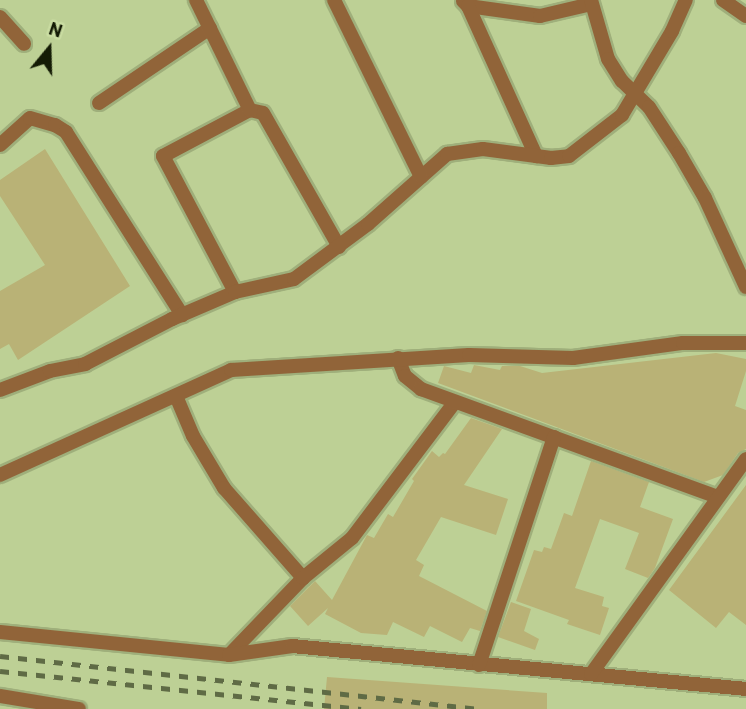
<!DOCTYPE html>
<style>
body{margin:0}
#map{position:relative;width:746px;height:709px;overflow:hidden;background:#bdd095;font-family:Barlow,sans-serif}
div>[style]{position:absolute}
.building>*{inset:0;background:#b9b276}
.roads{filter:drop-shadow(2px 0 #9faf7b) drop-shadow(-2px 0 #9faf7b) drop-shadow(0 2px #9faf7b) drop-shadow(0 -2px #9faf7b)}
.service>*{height:14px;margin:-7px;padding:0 7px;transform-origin:7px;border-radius:7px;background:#916439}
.minor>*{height:14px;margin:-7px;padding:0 7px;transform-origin:7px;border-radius:7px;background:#916439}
.rail>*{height:5px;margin-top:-2.5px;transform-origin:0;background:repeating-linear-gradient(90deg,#5f6b45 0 9px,transparent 0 18px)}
span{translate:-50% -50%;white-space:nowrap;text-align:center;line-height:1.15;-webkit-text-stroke:5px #cadda2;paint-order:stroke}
.north{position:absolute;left:14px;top:14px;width:70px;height:70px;-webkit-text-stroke:5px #cadda2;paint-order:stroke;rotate:19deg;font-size:19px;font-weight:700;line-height:28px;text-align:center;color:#141b05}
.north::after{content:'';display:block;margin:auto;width:24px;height:32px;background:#141b05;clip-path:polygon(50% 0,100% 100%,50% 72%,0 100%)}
</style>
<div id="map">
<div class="building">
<div style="clip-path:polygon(45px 149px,130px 286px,18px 360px,9px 344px,0 349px,0 291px,45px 265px,0 196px,0 180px)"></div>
<div style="clip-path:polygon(716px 353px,746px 359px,746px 371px,735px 406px,746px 410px,746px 449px,738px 453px,723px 475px,704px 482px,438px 383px,444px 366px,471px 373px,474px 365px,500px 370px,502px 366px,520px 366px,542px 373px)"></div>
<div style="clip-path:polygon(471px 418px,502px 429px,464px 485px,508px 499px,496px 535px,441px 517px,416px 560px,424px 565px,419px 576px,487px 611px,480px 631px,470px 628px,462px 642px,430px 626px,424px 637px,393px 622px,387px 635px,361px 633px,325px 614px,328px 608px,308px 626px,290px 606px,315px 581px,332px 600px,367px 535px,374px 538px,388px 514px,393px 517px,414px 481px,412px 479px,432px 451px,439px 457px,443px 453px,445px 454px)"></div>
<div style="clip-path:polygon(591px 461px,649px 482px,640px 507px,673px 519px,655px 568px,648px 578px,625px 569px,639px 533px,600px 519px,575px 588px,604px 597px,602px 606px,609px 608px,600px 635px,567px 624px,569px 620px,516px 601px,534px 550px,542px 552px,544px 547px,551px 549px,564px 513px,572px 516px)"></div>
<div style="clip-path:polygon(746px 485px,746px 625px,729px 612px,716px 628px,669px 590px)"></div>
<div style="clip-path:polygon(511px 602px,531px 609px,524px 631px,539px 639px,535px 650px,498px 637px)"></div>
<div style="clip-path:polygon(327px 677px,547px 693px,547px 709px,324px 709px)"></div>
</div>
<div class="roads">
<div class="service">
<div style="left:463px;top:1px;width:7px;rotate:45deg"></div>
<div style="left:468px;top:6px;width:73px;rotate:7.9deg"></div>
<div style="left:540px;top:16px;width:52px;rotate:-13.2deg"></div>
<div style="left:468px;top:6px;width:165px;rotate:65.6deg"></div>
<div style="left:0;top:17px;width:36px;rotate:48deg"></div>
<div style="left:99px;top:103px;width:134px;rotate:-34deg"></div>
<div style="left:0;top:145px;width:40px;rotate:-42deg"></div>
<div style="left:30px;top:118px;width:26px;rotate:16deg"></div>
<div style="left:55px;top:125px;width:13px;rotate:32deg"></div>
<div style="left:66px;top:132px;width:217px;rotate:57.6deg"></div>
<div style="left:235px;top:292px;width:154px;rotate:-117.9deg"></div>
<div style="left:163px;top:156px;width:98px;rotate:-27.9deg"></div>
<div style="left:250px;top:110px;width:13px;rotate:13deg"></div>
<div style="left:263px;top:113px;width:154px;rotate:60.4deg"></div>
<div style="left:0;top:390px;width:53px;rotate:-20.8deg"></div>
<div style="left:50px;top:371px;width:36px;rotate:-11deg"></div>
<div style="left:85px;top:364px;width:98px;rotate:-27.3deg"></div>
<div style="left:172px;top:319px;width:69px;rotate:-23.2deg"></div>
<div style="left:235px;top:292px;width:60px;rotate:-12.4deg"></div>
<div style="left:294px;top:279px;width:92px;rotate:-36.6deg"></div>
<div style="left:368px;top:224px;width:106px;rotate:-41.5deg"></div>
<div style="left:447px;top:154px;width:36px;rotate:-8deg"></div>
<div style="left:483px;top:149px;width:69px;rotate:7.5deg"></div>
<div style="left:551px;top:158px;width:18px;rotate:-6deg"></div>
<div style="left:569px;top:156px;width:67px;rotate:-37.7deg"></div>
<div style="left:622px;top:115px;width:98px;rotate:-59.2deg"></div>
<div style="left:672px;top:31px;width:34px;rotate:-66deg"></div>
<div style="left:176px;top:396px;width:43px;rotate:67deg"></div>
<div style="left:193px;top:436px;width:61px;rotate:59.2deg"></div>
<div style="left:224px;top:488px;width:120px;rotate:48.7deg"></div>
<div style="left:229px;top:655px;width:107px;rotate:-46.1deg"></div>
<div style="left:303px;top:578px;width:63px;rotate:-39.2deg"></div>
<div style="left:352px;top:538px;width:169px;rotate:-52.9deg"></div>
</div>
<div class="minor">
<div style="left:196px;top:0;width:123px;rotate:63.9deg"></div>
<div style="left:334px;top:0;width:197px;rotate:63.8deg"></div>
<div style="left:591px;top:0;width:61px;rotate:73.9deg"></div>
<div style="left:608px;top:59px;width:26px;rotate:58deg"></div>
<div style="left:622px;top:81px;width:37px;rotate:44deg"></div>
<div style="left:649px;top:107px;width:55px;rotate:56.9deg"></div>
<div style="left:679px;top:153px;width:52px;rotate:60deg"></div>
<div style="left:705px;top:198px;width:98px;rotate:65.3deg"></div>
<div style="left:723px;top:0;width:28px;rotate:35deg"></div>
<div style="left:398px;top:358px;width:19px;rotate:69deg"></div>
<div style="left:405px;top:376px;width:21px;rotate:39deg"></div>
<div style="left:421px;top:389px;width:315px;rotate:20deg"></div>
<div style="left:0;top:475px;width:254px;rotate:-24.4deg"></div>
<div style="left:231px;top:370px;width:238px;rotate:-3.6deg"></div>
<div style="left:469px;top:355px;width:104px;rotate:1.7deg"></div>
<div style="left:573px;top:358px;width:111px;rotate:-7.8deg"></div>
<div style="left:683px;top:343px;width:63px"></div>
<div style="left:0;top:632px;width:230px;rotate:5.7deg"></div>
<div style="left:229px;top:655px;width:64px;rotate:-8.1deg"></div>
<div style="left:292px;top:646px;width:456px;rotate:5.4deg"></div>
<div style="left:479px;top:665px;width:240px;rotate:-71.8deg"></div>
<div style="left:591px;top:674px;width:265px;rotate:-54.2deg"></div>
<div style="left:0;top:696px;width:80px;rotate:9.3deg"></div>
</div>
</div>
<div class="rail">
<div style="left:0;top:656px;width:482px;rotate:6.3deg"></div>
<div style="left:0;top:671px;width:363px;rotate:6deg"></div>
</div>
<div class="north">N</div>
</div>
